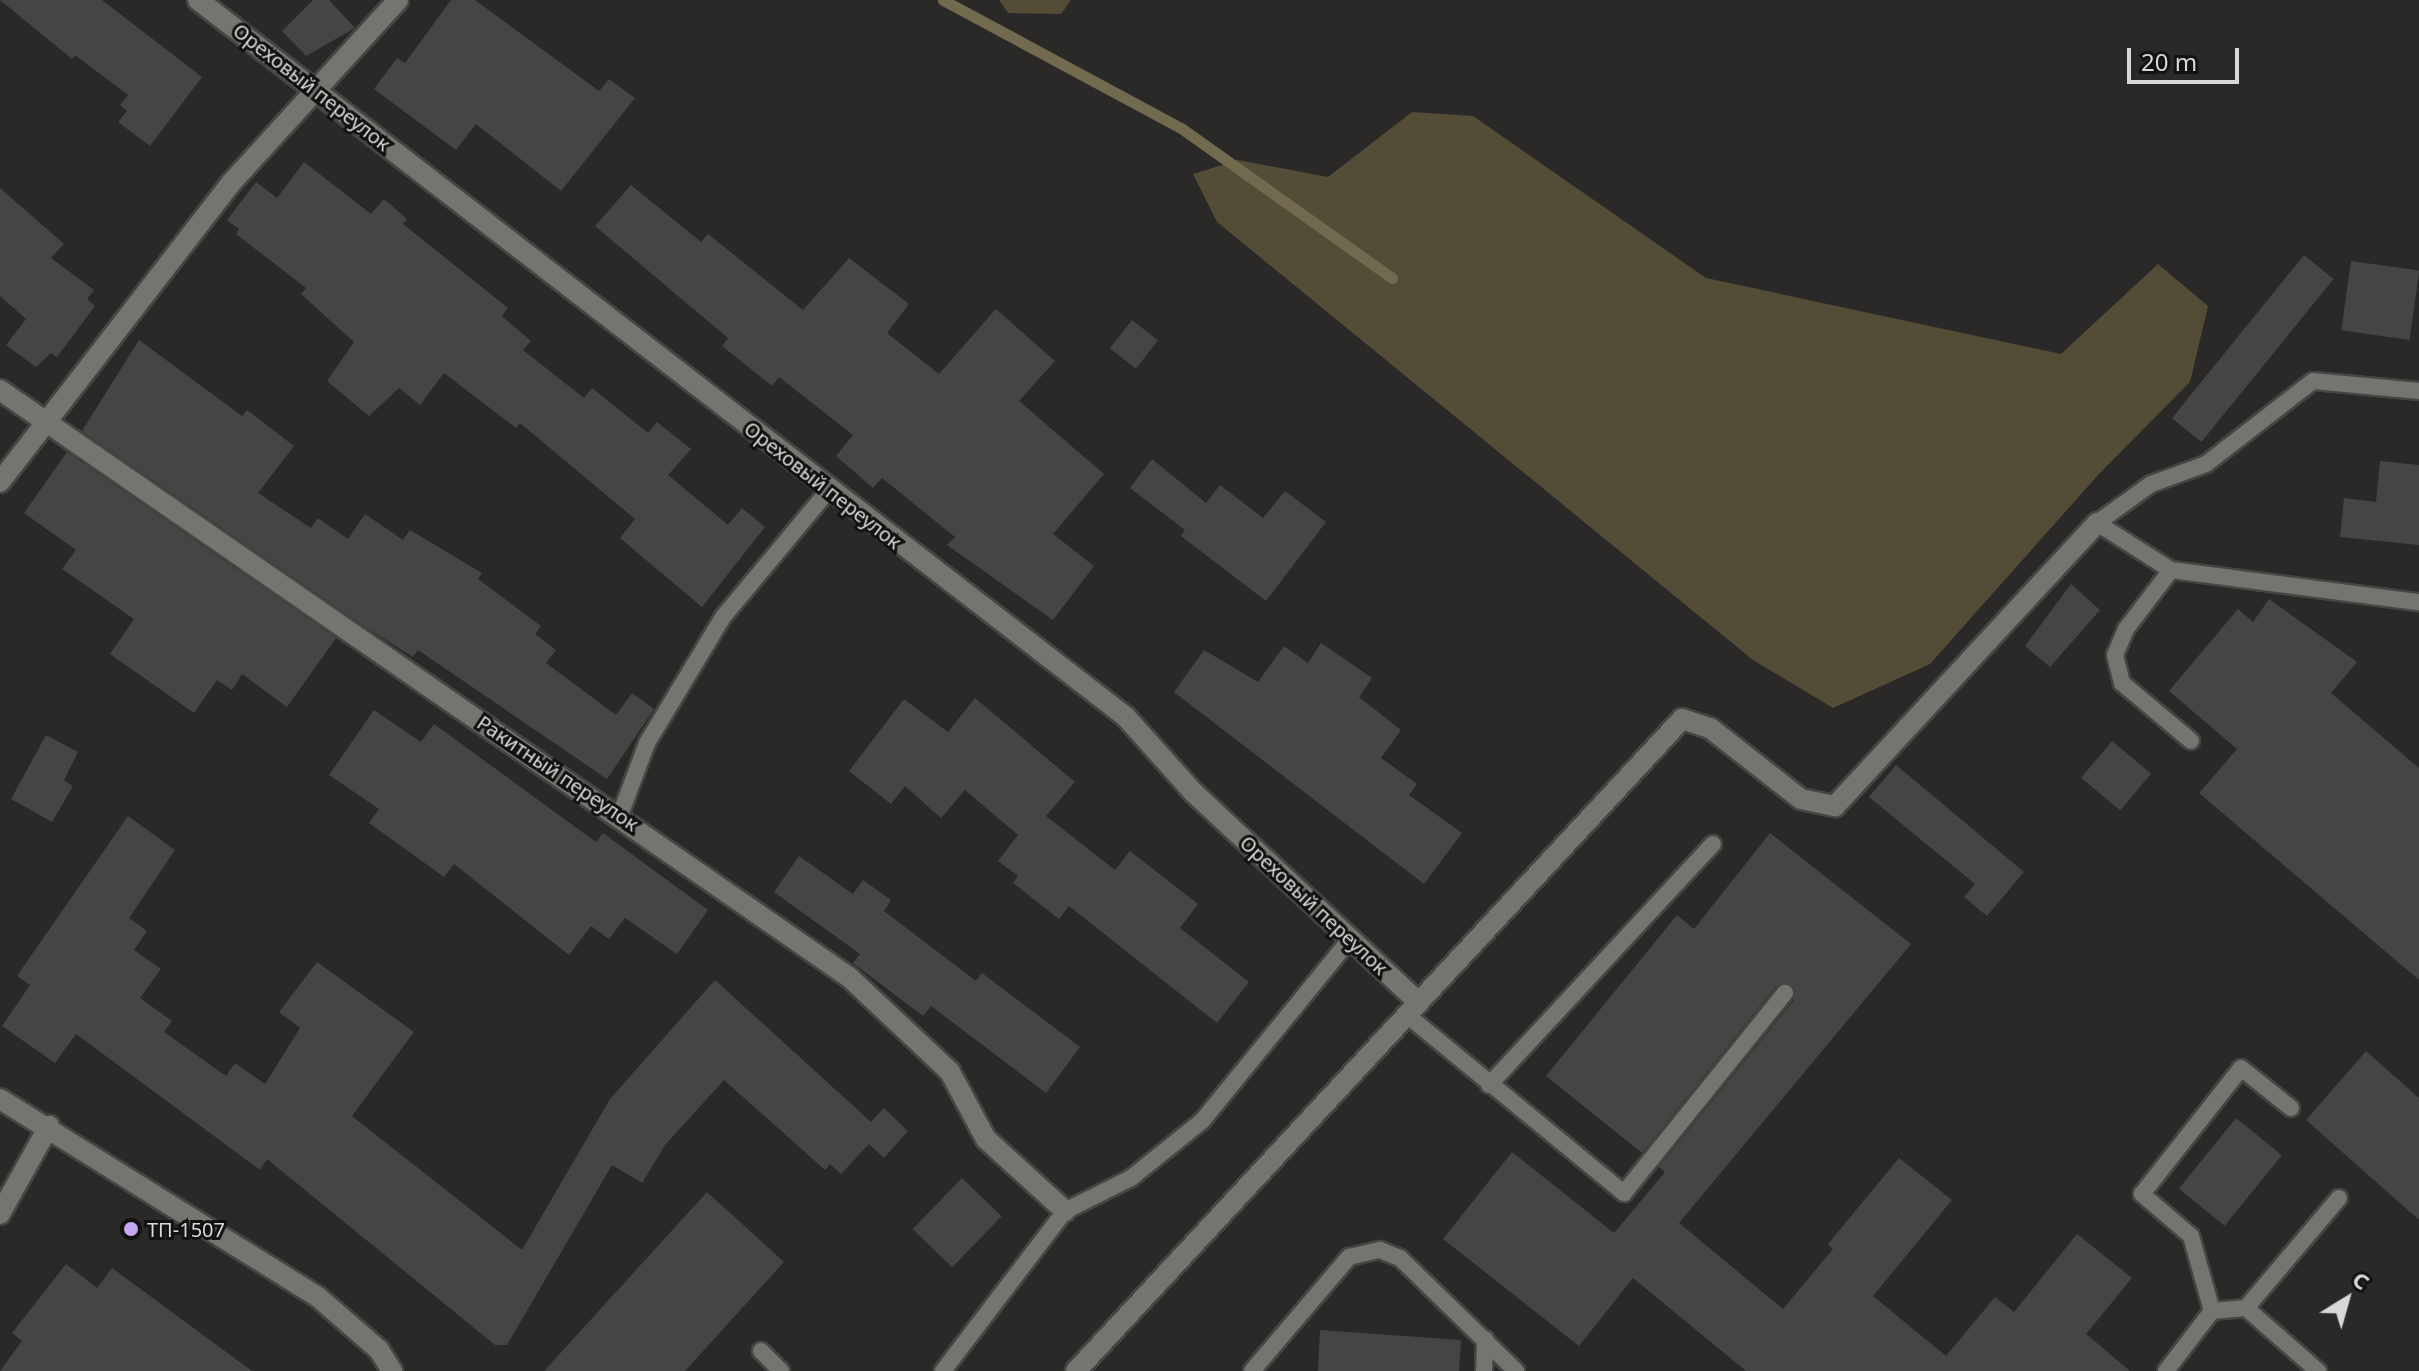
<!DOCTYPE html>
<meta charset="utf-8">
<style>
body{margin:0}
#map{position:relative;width:2419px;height:1371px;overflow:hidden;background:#2a2927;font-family:"Noto Sans",sans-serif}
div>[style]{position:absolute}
.green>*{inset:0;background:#534c36}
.stream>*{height:11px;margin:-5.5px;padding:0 5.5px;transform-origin:5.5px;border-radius:5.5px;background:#726a4e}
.building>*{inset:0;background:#464543;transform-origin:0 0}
.roads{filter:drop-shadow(2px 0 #454544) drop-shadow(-2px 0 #454544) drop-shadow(0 2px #454544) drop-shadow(0 -2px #454544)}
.service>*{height:16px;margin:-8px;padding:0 8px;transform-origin:8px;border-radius:8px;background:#747471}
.minor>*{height:20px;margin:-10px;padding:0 10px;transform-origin:10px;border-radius:10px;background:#747471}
.dots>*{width:22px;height:22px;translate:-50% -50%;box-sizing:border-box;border:4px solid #121211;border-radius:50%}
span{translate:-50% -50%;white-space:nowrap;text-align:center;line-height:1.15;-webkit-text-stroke:6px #121211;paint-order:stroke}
.street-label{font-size:20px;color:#d8d8d7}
.poi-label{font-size:20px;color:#d8d8d7}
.left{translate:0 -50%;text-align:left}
.north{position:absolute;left:2307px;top:1259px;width:80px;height:80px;-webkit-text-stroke:6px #121211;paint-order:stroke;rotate:37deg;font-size:22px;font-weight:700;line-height:32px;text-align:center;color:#d8d8d7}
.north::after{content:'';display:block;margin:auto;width:28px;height:36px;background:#d8d8d7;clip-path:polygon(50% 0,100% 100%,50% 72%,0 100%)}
.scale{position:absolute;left:2127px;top:48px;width:112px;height:36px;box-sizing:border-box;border:4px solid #d8d8d7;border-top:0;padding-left:10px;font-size:24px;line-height:28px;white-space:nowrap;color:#d8d8d7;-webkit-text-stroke:6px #121211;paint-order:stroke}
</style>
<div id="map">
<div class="green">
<div style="clip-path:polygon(999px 0,1071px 0,1061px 14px,1008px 13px)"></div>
<div style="clip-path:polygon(1412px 112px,1473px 116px,1706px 278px,2061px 354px,2158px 264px,2208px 306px,2190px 382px,2098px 475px,1930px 664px,1833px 708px,1753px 660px,1217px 222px,1193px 174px,1238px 160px,1328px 177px)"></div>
</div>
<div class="stream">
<div style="left:943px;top:0;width:270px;rotate:28.3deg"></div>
<div style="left:1181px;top:128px;width:259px;rotate:35.4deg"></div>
</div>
<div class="building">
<div style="clip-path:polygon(0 0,102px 0,202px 77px,150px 146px,118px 122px,127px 111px,120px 105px,128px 95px,75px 55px,72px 59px)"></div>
<div style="clip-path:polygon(313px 0,329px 0,355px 28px,306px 56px,282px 31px)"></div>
<div style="clip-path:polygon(451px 0,475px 0,599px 91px,609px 79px,635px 98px,561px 191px,476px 124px,456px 150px,374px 89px,397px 58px,405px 63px)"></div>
<div style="clip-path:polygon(304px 162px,371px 214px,384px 199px,407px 219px,403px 224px,508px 308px,502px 316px,531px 341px,523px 350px,584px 398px,592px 388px,648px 433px,657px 422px,691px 449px,668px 475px,728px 525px,742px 508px,765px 527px,702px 607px,620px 538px,635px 519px,520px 423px,516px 428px,444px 373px,420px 405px,399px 388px,369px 416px,327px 381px,354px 342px,301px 294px,306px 288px,236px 234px,239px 229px,227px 220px,256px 182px,277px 198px)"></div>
<div style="clip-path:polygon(631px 185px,701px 242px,708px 234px,803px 310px,849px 258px,909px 304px,887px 333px,939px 374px,996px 309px,1055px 361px,1019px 401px,1104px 474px,1053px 534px,1094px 566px,1053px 620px,947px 545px,955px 537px,882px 478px,873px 488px,836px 456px,853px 435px,779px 377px,772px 386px,722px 346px,728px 338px,595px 226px)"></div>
<div style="clip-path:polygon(0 188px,64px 244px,51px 258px,94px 290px,87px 299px,95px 306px,57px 357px,51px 353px,36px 367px,6px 345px,26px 319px,0 296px)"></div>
<div style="left:2304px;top:255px;width:38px;height:210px;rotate:39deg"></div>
<div style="left:2351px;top:261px;width:69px;height:70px;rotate:8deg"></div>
<div style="left:1132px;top:320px;width:33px;height:36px;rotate:38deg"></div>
<div style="clip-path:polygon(139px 340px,242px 416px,247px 410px,294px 446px,258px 493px,311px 528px,318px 518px,348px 539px,365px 514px,403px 540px,410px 530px,482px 573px,478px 579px,541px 626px,535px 634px,556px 650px,546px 663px,616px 715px,632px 693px,654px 709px,607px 779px,418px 650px,413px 657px,367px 628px,82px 431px)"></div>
<div style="clip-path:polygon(67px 452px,336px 638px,287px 707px,242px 674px,232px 690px,217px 680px,194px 713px,110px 654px,134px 619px,62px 569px,76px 550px,24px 513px)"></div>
<div style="clip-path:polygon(1152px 459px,1206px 503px,1220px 485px,1263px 518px,1285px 491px,1326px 522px,1266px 601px,1181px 536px,1185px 530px,1130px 488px)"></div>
<div style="clip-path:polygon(2380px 461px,2419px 465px,2419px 545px,2340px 537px,2344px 498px,2376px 502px)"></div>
<div style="clip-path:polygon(2071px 584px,2100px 610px,2050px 667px,2025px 646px)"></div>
<div style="clip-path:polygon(2269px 599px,2357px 662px,2331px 693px,2419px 768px,2419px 980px,2199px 793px,2237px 749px,2169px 691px,2238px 609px,2253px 622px)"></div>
<div style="clip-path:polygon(1321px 643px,1372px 678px,1359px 697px,1401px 730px,1381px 758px,1417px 784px,1409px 795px,1462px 833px,1424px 884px,1174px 692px,1204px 650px,1258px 682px,1284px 646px,1308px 663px)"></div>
<div style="clip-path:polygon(975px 698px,1075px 782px,1046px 816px,1115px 870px,1130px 851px,1198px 904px,1180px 928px,1249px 982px,1217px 1023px,1069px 906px,1059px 919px,1013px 883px,1018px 876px,998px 861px,1018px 835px,965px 790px,941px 818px,905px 786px,891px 804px,849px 771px,904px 699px,948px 732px)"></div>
<div style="clip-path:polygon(374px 710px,421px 742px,434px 724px,596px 842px,603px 833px,708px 910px,677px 954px,625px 918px,609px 939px,591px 926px,569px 955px,454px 864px,444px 877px,369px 823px,379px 809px,329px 775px)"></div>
<div style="clip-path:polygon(46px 735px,78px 752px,64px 780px,73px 786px,52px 822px,11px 799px)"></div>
<div style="left:2112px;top:741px;width:51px;height:48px;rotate:40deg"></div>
<div style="clip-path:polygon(1896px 765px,2024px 872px,1987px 916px,1964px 897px,1975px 884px,1869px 797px)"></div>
<div style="clip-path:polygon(128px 816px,175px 850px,129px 918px,147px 931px,134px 950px,161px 969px,140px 998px,172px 1021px,164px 1032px,226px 1076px,235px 1063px,265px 1084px,300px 1028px,279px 1012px,317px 962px,414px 1032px,352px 1116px,522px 1250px,610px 1099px,715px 980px,871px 1122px,884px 1108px,908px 1131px,884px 1158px,869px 1144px,841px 1174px,830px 1164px,825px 1170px,724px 1080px,665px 1145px,642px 1183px,612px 1165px,507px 1345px,495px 1345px,267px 1159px,260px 1170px,76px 1034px,55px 1063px,2px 1026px,30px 985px,17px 976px)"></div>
<div style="clip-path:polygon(1770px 833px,1911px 944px,1679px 1223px,1783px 1309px,1833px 1249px,1828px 1244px,1899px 1158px,1952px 1200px,1873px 1296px,1946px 1356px,1995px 1297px,2014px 1312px,2077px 1234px,2132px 1278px,2086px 1334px,2130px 1371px,1746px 1371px,1633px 1278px,1579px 1346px,1443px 1239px,1512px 1152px,1614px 1233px,1665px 1172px,1659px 1167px,1794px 1000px,1792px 985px,1776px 986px,1642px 1153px,1546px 1076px,1677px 915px,1694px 929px)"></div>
<div style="clip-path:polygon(799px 856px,853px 894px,863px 880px,891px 900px,884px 911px,976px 981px,982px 973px,1080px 1047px,1046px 1093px,931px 1006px,923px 1016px,903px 1001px,853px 963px,860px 954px,774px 892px)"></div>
<div style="clip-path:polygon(2366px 1051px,2419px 1098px,2419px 1220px,2306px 1120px)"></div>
<div style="left:2236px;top:1118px;width:59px;height:91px;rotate:39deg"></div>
<div style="left:962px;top:1178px;width:55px;height:71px;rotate:44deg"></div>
<div style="clip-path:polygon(707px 1192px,784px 1262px,685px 1371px,544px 1371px)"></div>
<div style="clip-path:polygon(66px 1264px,97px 1288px,112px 1268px,252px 1371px,0 1371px,22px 1341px,12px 1333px)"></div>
<div style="clip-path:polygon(1320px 1330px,1461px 1340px,1459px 1371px,1318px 1371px)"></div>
</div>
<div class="roads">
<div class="service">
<div style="left:2419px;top:391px;width:106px;rotate:-174.6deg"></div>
<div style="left:2313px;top:381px;width:135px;rotate:142.2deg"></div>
<div style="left:2206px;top:464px;width:59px;rotate:160deg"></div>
<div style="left:2151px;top:484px;width:67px;rotate:144.2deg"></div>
<div style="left:2097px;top:523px;width:88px;rotate:32.4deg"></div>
<div style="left:2171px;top:570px;width:250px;rotate:7.4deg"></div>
<div style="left:2171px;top:570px;width:74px;rotate:127.3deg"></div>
<div style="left:2126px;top:629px;width:28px;rotate:113deg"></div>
<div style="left:2115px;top:655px;width:29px;rotate:76deg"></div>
<div style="left:2122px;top:683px;width:90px;rotate:40deg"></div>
<div style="left:620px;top:815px;width:77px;rotate:-69.4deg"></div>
<div style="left:647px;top:743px;width:147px;rotate:-58.9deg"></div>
<div style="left:723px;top:617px;width:164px;rotate:-50.2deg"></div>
<div style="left:1407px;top:1015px;width:281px;rotate:39.4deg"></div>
<div style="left:1624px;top:1193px;width:257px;rotate:-51.2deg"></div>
<div style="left:1489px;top:1085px;width:329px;rotate:-47.1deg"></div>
<div style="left:2246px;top:1308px;width:144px;rotate:-49.8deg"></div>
<div style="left:2212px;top:1311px;width:78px;rotate:-105.6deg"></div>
<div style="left:2191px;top:1236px;width:65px;rotate:-139.4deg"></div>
<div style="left:2142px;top:1194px;width:160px;rotate:-51.8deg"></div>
<div style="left:2241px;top:1068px;width:64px;rotate:38.7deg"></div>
<div style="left:761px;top:1351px;width:28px;rotate:45deg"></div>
<div style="left:943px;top:1371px;width:201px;rotate:-52.7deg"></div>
<div style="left:1065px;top:1211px;width:74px;rotate:-26.6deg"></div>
<div style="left:1131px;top:1178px;width:91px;rotate:-38.8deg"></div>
<div style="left:1202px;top:1121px;width:232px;rotate:-50.8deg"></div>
<div style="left:1252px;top:1371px;width:150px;rotate:-49.6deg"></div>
<div style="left:1349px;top:1257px;width:32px;rotate:-13deg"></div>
<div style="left:1380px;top:1250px;width:22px;rotate:22deg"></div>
<div style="left:1400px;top:1258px;width:162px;rotate:44.2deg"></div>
<div style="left:1484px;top:1371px;width:32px;rotate:-88deg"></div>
<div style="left:2166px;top:1371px;width:76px;rotate:-52.5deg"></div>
<div style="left:2212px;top:1311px;width:34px;rotate:-5deg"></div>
<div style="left:2246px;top:1308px;width:96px;rotate:41.2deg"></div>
</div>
<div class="minor">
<div style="left:198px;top:0;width:1173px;rotate:37.69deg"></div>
<div style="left:1126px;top:717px;width:101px;rotate:48.2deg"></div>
<div style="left:1193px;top:792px;width:309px;rotate:43deg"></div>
<div style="left:0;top:390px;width:1032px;rotate:34.66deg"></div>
<div style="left:849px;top:977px;width:139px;rotate:43.2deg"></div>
<div style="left:950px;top:1072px;width:76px;rotate:61.8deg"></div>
<div style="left:986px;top:1139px;width:107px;rotate:42.3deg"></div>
<div style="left:0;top:482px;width:379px;rotate:-52.3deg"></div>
<div style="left:232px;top:182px;width:246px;rotate:-47.6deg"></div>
<div style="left:0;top:1099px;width:375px;rotate:31.9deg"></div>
<div style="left:318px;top:1297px;width:81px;rotate:41deg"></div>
<div style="left:379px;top:1350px;width:25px;rotate:58deg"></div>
<div style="left:0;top:1214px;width:101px;rotate:-60.9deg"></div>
<div style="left:1076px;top:1371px;width:890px;rotate:-47.09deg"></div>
<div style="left:1682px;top:719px;width:29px;rotate:18deg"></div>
<div style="left:1710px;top:728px;width:115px;rotate:38deg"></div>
<div style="left:1801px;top:799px;width:35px;rotate:12deg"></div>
<div style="left:1835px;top:806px;width:386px;rotate:-47.2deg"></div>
</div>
</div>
<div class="dots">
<div style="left:131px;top:1229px;background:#c5a7f1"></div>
</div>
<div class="street-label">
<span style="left:312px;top:87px;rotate:38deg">Ореховый переулок</span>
<span style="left:823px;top:485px;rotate:38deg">Ореховый переулок</span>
<span style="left:558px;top:773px;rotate:34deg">Ракитный переулок</span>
<span style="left:1314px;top:905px;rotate:43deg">Ореховый переулок</span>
</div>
<div class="poi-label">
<span class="left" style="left:147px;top:1229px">ТП-1507</span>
</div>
<div class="north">С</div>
<div class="scale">20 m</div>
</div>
